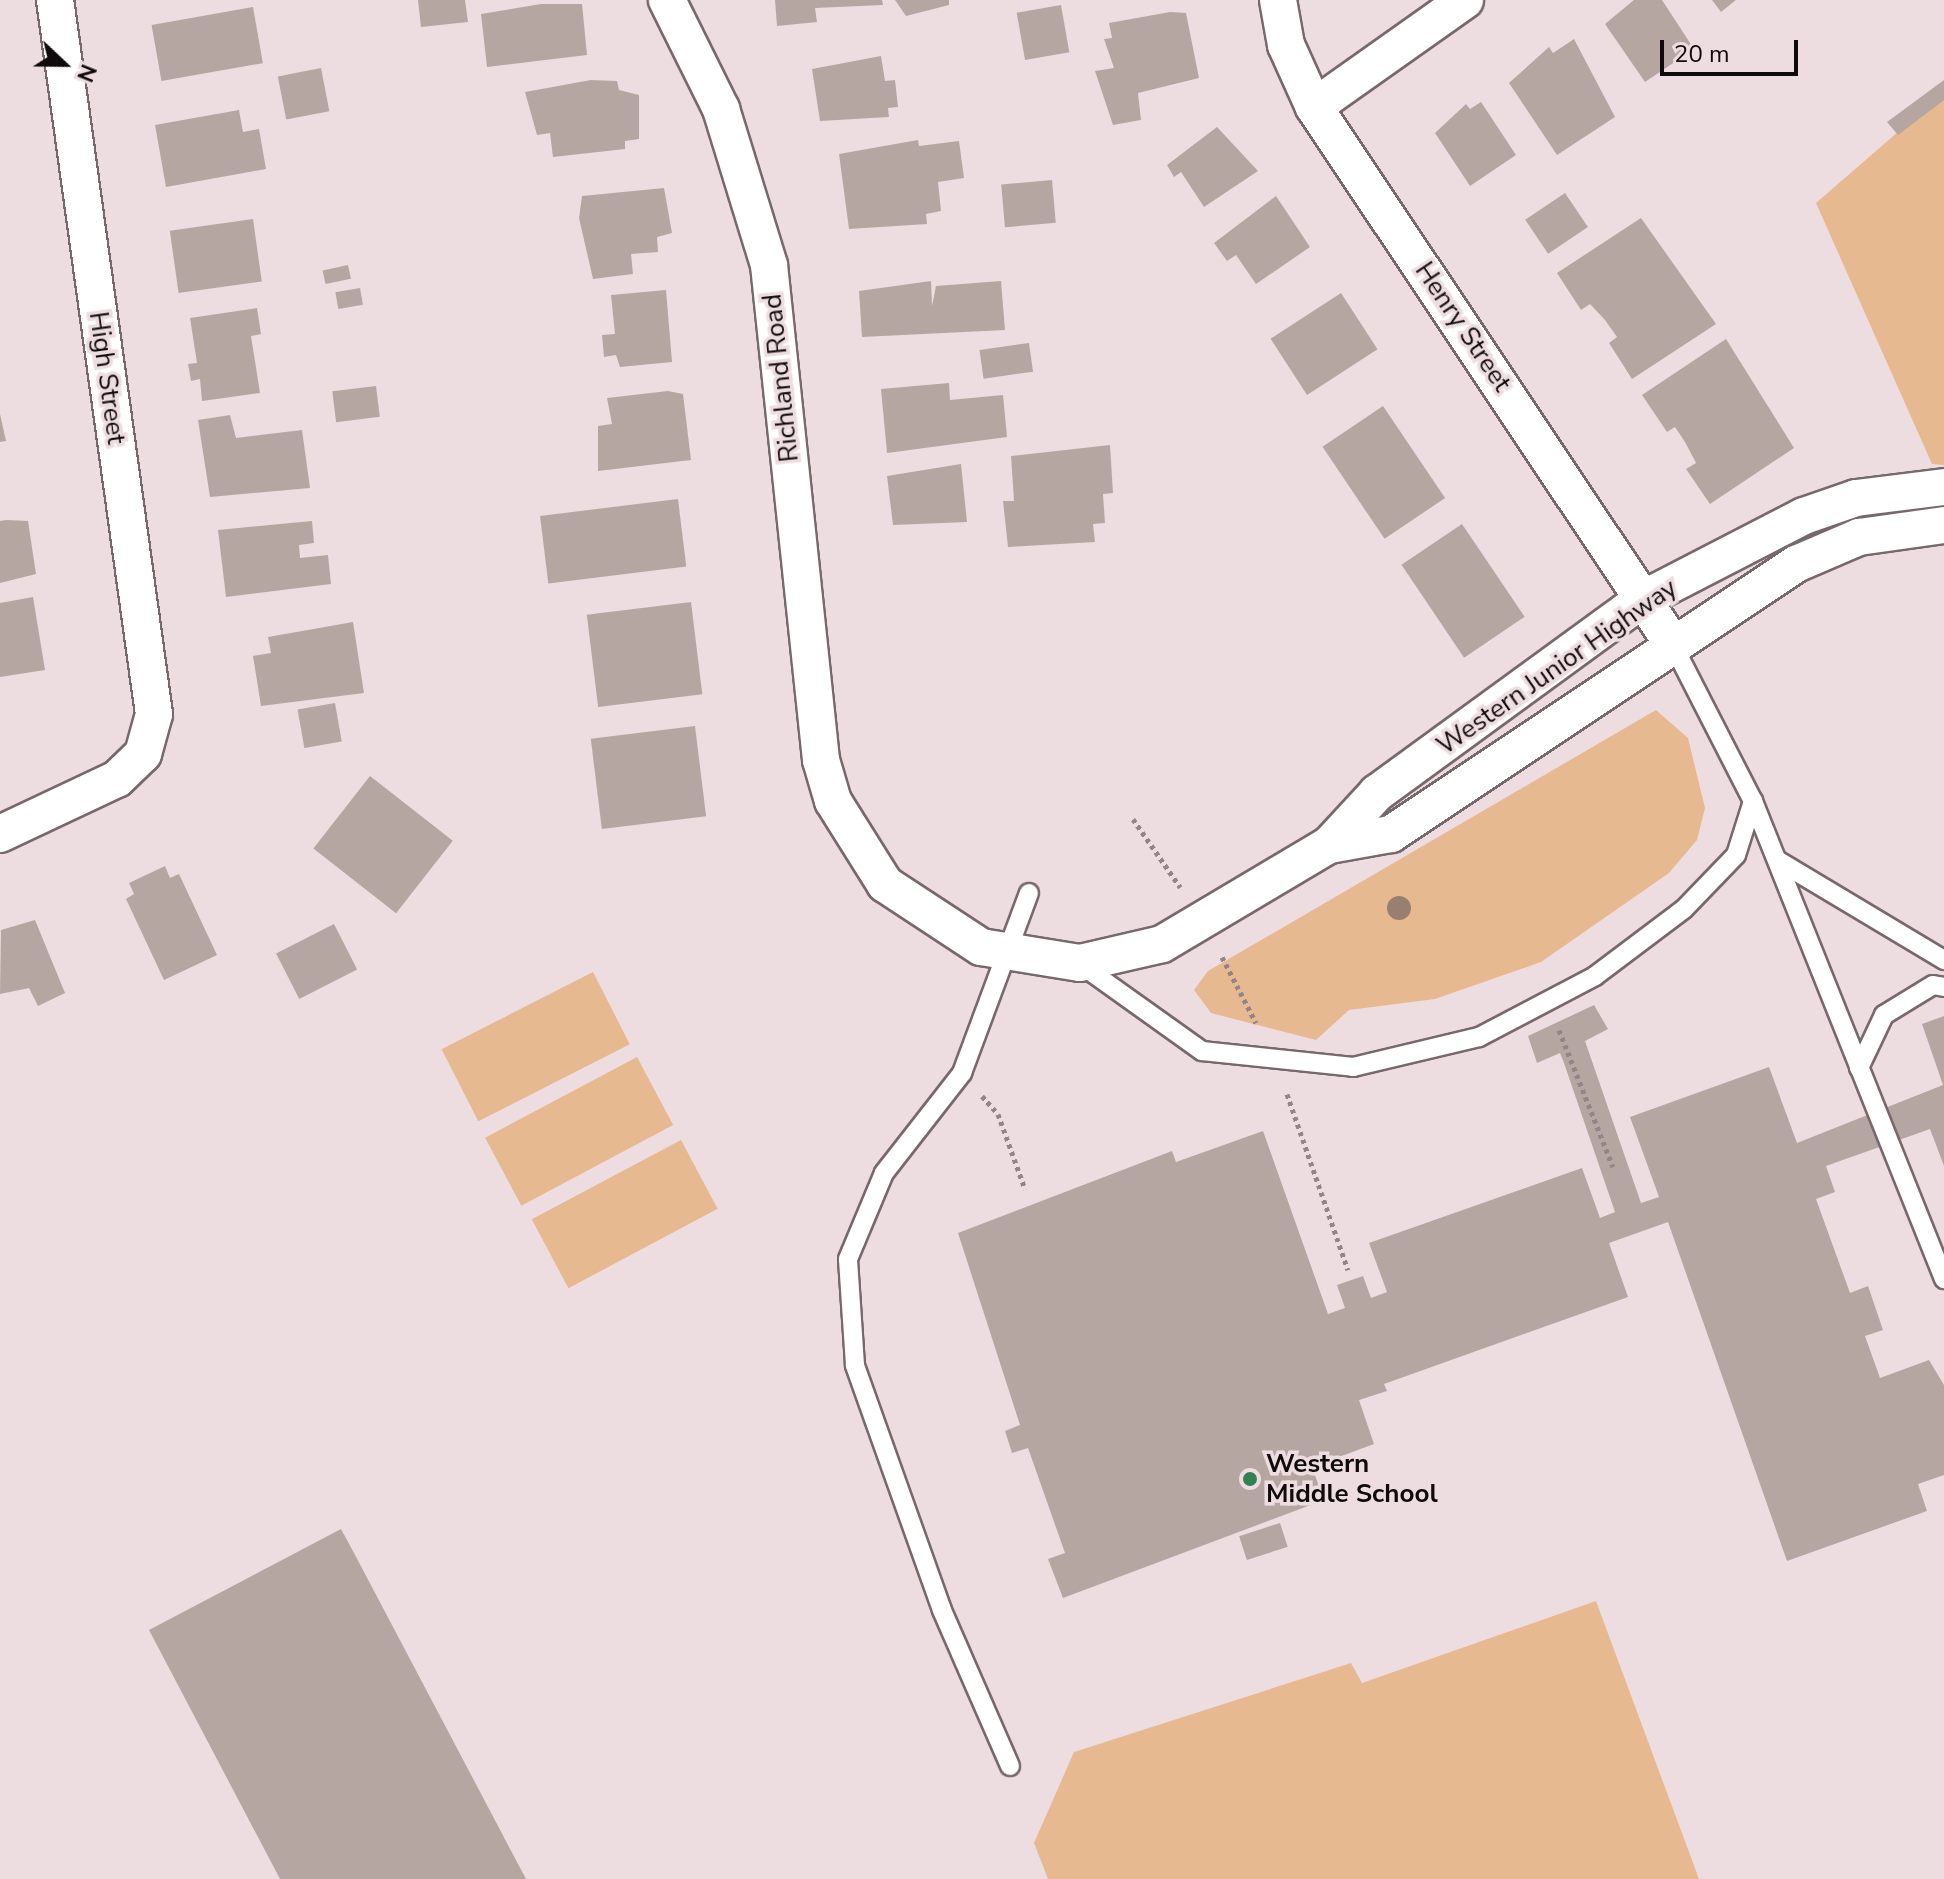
<!DOCTYPE html>
<style>
body{margin:0}
#map{position:relative;width:1944px;height:1879px;overflow:hidden;background:#eedde0;font-family:"Nunito Sans",sans-serif}
div>[style]{position:absolute}
.green>*{inset:0;background:#e6b990;transform-origin:0 0}
.building>*{inset:0;background:#b6a6a2;transform-origin:0 0}
.path>*{height:5px;margin-top:-2.5px;transform-origin:0;background:repeating-linear-gradient(90deg,#918588 0 4px,transparent 0 8px)}
.roads{filter:drop-shadow(2px 0 #77686b) drop-shadow(-2px 0 #77686b) drop-shadow(0 2px #77686b) drop-shadow(0 -2px #77686b)}
.lane>*{height:18px;margin:-9px;padding:0 9px;transform-origin:9px;border-radius:9px;background:#fff}
.street>*{height:36px;margin:-18px;padding:0 18px;transform-origin:18px;border-radius:18px;background:#fff}
.trees>*{width:24px;height:24px;margin:-12px;border-radius:50%;background:#988070}
.dots>*{width:22px;height:22px;translate:-50% -50%;box-sizing:border-box;border:4px solid #eedde0;border-radius:50%}
span{translate:-50% -50%;white-space:nowrap;text-align:center;line-height:1.15;-webkit-text-stroke:7px #eedde0;paint-order:stroke}
.street-label{font-size:26px;color:#0f0a0b}
.poi-label{font-size:26px;color:#0f0a0b;font-weight:700}
.left{translate:0 -50%;text-align:left}
.north{position:absolute;left:24px;top:24px;width:80px;height:80px;-webkit-text-stroke:6px #eedde0;paint-order:stroke;rotate:112deg;font-size:22px;font-weight:700;line-height:32px;text-align:center;color:#0f0a0b}
.north::after{content:'';display:block;margin:auto;width:28px;height:36px;background:#0f0a0b;clip-path:polygon(50% 0,100% 100%,50% 72%,0 100%)}
.scale{position:absolute;left:1660px;top:40px;width:138px;height:36px;box-sizing:border-box;border:4px solid #0f0a0b;border-top:0;padding-left:10px;font-size:24px;line-height:28px;white-space:nowrap;color:#0f0a0b;-webkit-text-stroke:6px #eedde0;paint-order:stroke}
</style>
<div id="map">
<div class="green">
<div style="clip-path:polygon(1944px 92px,1944px 465px,1932px 464px,1816px 203px)"></div>
<div style="clip-path:polygon(1656px 710px,1688px 738px,1705px 808px,1697px 840px,1669px 873px,1541px 962px,1435px 999px,1349px 1010px,1316px 1040px,1211px 1013px,1194px 990px,1208px 971px)"></div>
<div style="left:593px;top:972px;width:81px;height:170px;rotate:63deg"></div>
<div style="left:637px;top:1057px;width:77px;height:172px;rotate:62deg"></div>
<div style="left:681px;top:1140px;width:78px;height:169px;rotate:62deg"></div>
<div style="clip-path:polygon(1596px 1601px,1699px 1879px,1048px 1879px,1034px 1843px,1074px 1752px,1351px 1663px,1362px 1683px)"></div>
</div>
<div class="building">
<div style="clip-path:polygon(418px 0,465px 0,468px 22px,421px 27px)"></div>
<div style="clip-path:polygon(775px 0,882px 0,883px 5px,815px 8px,817px 22px,777px 26px)"></div>
<div style="clip-path:polygon(895px 0,949px 0,949px 5px,906px 16px)"></div>
<div style="clip-path:polygon(1634px 0,1662px 0,1694px 49px,1645px 82px,1605px 24px)"></div>
<div style="clip-path:polygon(1712px 0,1736px 0,1721px 12px)"></div>
<div style="clip-path:polygon(541px 4px,582px 4px,587px 55px,487px 67px,481px 14px)"></div>
<div style="left:1061px;top:5px;width:48px;height:45px;rotate:80deg"></div>
<div style="left:253px;top:7px;width:57px;height:103px;rotate:80deg"></div>
<div style="clip-path:polygon(1170px 12px,1186px 13px,1199px 78px,1138px 93px,1141px 120px,1113px 125px,1095px 71px,1114px 68px,1104px 39px,1112px 38px,1109px 23px)"></div>
<div style="clip-path:polygon(1574px 39px,1615px 117px,1557px 155px,1509px 83px,1549px 47px,1553px 53px)"></div>
<div style="clip-path:polygon(881px 56px,885px 81px,895px 80px,898px 107px,888px 108px,889px 117px,820px 121px,812px 69px)"></div>
<div style="left:321px;top:68px;width:44px;height:44px;rotate:79deg"></div>
<div style="clip-path:polygon(591px 80px,617px 81px,619px 90px,639px 95px,639px 139px,625px 141px,625px 149px,553px 157px,550px 133px,537px 135px,525px 92px)"></div>
<div style="clip-path:polygon(1944px 80px,1944px 100px,1898px 135px,1887px 122px)"></div>
<div style="clip-path:polygon(1481px 102px,1516px 155px,1470px 186px,1435px 133px,1466px 104px,1470px 109px)"></div>
<div style="clip-path:polygon(239px 110px,243px 132px,259px 129px,266px 169px,166px 187px,155px 125px)"></div>
<div style="clip-path:polygon(1217px 127px,1258px 171px,1204px 207px,1181px 172px,1174px 177px,1167px 165px)"></div>
<div style="clip-path:polygon(918px 140px,919px 146px,959px 141px,964px 178px,938px 182px,941px 211px,926px 214px,927px 224px,849px 229px,839px 154px)"></div>
<div style="left:1052px;top:180px;width:43px;height:51px;rotate:85deg"></div>
<div style="clip-path:polygon(664px 188px,672px 233px,657px 237px,658px 252px,631px 254px,633px 274px,593px 279px,579px 218px,582px 196px)"></div>
<div style="left:1565px;top:193px;width:41px;height:48px;rotate:56deg"></div>
<div style="clip-path:polygon(1276px 196px,1310px 247px,1256px 284px,1236px 255px,1227px 261px,1214px 243px)"></div>
<div style="clip-path:polygon(1641px 218px,1716px 324px,1632px 379px,1609px 343px,1617px 337px,1605px 320px,1590px 304px,1581px 310px,1557px 273px)"></div>
<div style="left:253px;top:219px;width:63px;height:84px;rotate:82deg"></div>
<div style="left:348px;top:265px;width:14px;height:26px;rotate:78deg"></div>
<div style="clip-path:polygon(931px 281px,932px 306px,936px 286px,1001px 281px,1005px 330px,862px 337px,859px 291px)"></div>
<div style="left:360px;top:288px;width:17px;height:25px;rotate:80deg"></div>
<div style="clip-path:polygon(666px 290px,672px 362px,620px 367px,616px 355px,604px 357px,602px 335px,615px 334px,611px 295px)"></div>
<div style="left:1341px;top:293px;width:67px;height:84px;rotate:57deg"></div>
<div style="clip-path:polygon(257px 308px,261px 334px,251px 336px,260px 393px,202px 401px,200px 379px,191px 381px,188px 364px,197px 363px,190px 318px)"></div>
<div style="clip-path:polygon(1726px 339px,1794px 448px,1710px 504px,1686px 469px,1696px 463px,1685px 442px,1675px 427px,1667px 432px,1642px 395px)"></div>
<div style="left:1029px;top:343px;width:29px;height:50px;rotate:82deg"></div>
<div style="clip-path:polygon(949px 383px,950px 400px,1003px 395px,1007px 437px,887px 453px,881px 389px)"></div>
<div style="left:376px;top:386px;width:31px;height:44px;rotate:83deg"></div>
<div style="clip-path:polygon(668px 391px,683px 394px,691px 460px,598px 471px,598px 426px,612px 424px,607px 398px)"></div>
<div style="left:1383px;top:406px;width:111px;height:73px;rotate:56deg"></div>
<div style="clip-path:polygon(0 414px,6px 441px,0 442px)"></div>
<div style="clip-path:polygon(230px 415px,236px 438px,302px 430px,310px 488px,210px 497px,198px 420px)"></div>
<div style="clip-path:polygon(1110px 445px,1113px 493px,1103px 494px,1105px 523px,1093px 524px,1095px 542px,1008px 547px,1003px 501px,1014px 501px,1011px 456px)"></div>
<div style="clip-path:polygon(961px 464px,967px 522px,893px 525px,887px 476px)"></div>
<div style="left:678px;top:499px;width:68px;height:139px;rotate:83deg"></div>
<div style="clip-path:polygon(6px 520px,28px 521px,36px 574px,0 583px,0 521px)"></div>
<div style="clip-path:polygon(312px 521px,314px 543px,299px 545px,300px 558px,328px 555px,331px 584px,226px 597px,218px 530px)"></div>
<div style="left:1462px;top:524px;width:112px;height:73px;rotate:56deg"></div>
<div style="clip-path:polygon(33px 597px,45px 670px,0 677px,0 603px)"></div>
<div style="left:691px;top:602px;width:93px;height:105px;rotate:83deg"></div>
<div style="clip-path:polygon(353px 622px,364px 693px,261px 706px,253px 656px,271px 653px,268px 637px)"></div>
<div style="left:335px;top:703px;width:39px;height:38px;rotate:80deg"></div>
<div style="left:695px;top:726px;width:91px;height:105px;rotate:83deg"></div>
<div style="left:370px;top:776px;width:105px;height:92px;rotate:38deg"></div>
<div style="clip-path:polygon(165px 866px,170px 878px,179px 874px,217px 955px,164px 980px,126px 899px,134px 894px,129px 883px)"></div>
<div style="clip-path:polygon(35px 920px,65px 993px,38px 1006px,29px 988px,0 994px,1px 930px)"></div>
<div style="left:334px;top:924px;width:51px;height:65px;rotate:63deg"></div>
<div style="clip-path:polygon(1594px 1005px,1608px 1029px,1585px 1041px,1641px 1203px,1659px 1197px,1630px 1117px,1769px 1067px,1797px 1143px,1943px 1085px,1922px 1024px,1944px 1016px,1944px 1166px,1930px 1129px,1826px 1166px,1835px 1192px,1816px 1199px,1850px 1293px,1868px 1286px,1883px 1330px,1865px 1336px,1880px 1378px,1929px 1360px,1944px 1385px,1944px 1475px,1918px 1484px,1927px 1511px,1787px 1561px,1668px 1222px,1609px 1243px,1628px 1297px,1384px 1384px,1387px 1391px,1359px 1400px,1374px 1444px,1312px 1467px,1324px 1500px,1063px 1598px,1048px 1559px,1065px 1553px,1028px 1448px,1012px 1453px,1005px 1431px,1020px 1425px,958px 1233px,1172px 1151px,1176px 1162px,1263px 1131px,1328px 1314px,1345px 1308px,1337px 1285px,1363px 1276px,1371px 1298px,1387px 1292px,1369px 1243px,1582px 1168px,1600px 1218px,1615px 1212px,1564px 1063px,1560px 1053px,1537px 1063px,1528px 1036px)"></div>
<div style="left:1280px;top:1523px;width:25px;height:43px;rotate:72deg"></div>
<div style="clip-path:polygon(341px 1529px,354px 1553px,526px 1879px,280px 1879px,149px 1630px)"></div>
</div>
<div class="path">
<div style="left:1133px;top:819px;width:83px;rotate:55.3deg"></div>
<div style="left:1222px;top:957px;width:74px;rotate:62.7deg"></div>
<div style="left:1559px;top:1030px;width:147px;rotate:68.5deg"></div>
<div style="left:1287px;top:1094px;width:186px;rotate:70.9deg"></div>
<div style="left:982px;top:1096px;width:24px;rotate:48deg"></div>
<div style="left:998px;top:1114px;width:80px;rotate:70.2deg"></div>
</div>
<div class="roads">
<div class="lane">
<div style="left:1672px;top:643px;width:178px;rotate:62.9deg"></div>
<div style="left:1753px;top:801px;width:515px;rotate:68.22deg"></div>
<div style="left:1777px;top:860px;width:195px;rotate:30.9deg"></div>
<div style="left:1080px;top:964px;width:150px;rotate:35.5deg"></div>
<div style="left:1202px;top:1051px;width:152px;rotate:6deg"></div>
<div style="left:1353px;top:1067px;width:130px;rotate:-13.4deg"></div>
<div style="left:1479px;top:1037px;width:131px;rotate:-27.7deg"></div>
<div style="left:1595px;top:976px;width:111px;rotate:-37deg"></div>
<div style="left:1684px;top:909px;width:75px;rotate:-46.1deg"></div>
<div style="left:1736px;top:855px;width:57px;rotate:-72.5deg"></div>
<div style="left:1859px;top:1068px;width:59px;rotate:-64.7deg"></div>
<div style="left:1884px;top:1015px;width:57px;rotate:-31.5deg"></div>
<div style="left:1933px;top:985px;width:11px;rotate:10deg"></div>
<div style="left:1010px;top:1766px;width:170px;rotate:-113.6deg"></div>
<div style="left:942px;top:1610px;width:260px;rotate:-109.6deg"></div>
<div style="left:855px;top:1365px;width:106px;rotate:-93.8deg"></div>
<div style="left:848px;top:1259px;width:93px;rotate:-67.3deg"></div>
<div style="left:884px;top:1173px;width:127px;rotate:-52deg"></div>
<div style="left:962px;top:1073px;width:192px;rotate:-69.6deg"></div>
</div>
<div class="street">
<div style="left:667px;top:0;width:122px;rotate:63.6deg"></div>
<div style="left:721px;top:109px;width:163px;rotate:72.9deg"></div>
<div style="left:769px;top:265px;width:498px;rotate:84deg"></div>
<div style="left:821px;top:760px;width:43px;rotate:73.7deg"></div>
<div style="left:833px;top:801px;width:98px;rotate:57.9deg"></div>
<div style="left:885px;top:884px;width:115px;rotate:33.3deg"></div>
<div style="left:981px;top:947px;width:100px;rotate:9.2deg"></div>
<div style="left:1080px;top:963px;width:84px;rotate:-13deg"></div>
<div style="left:1162px;top:944px;width:194px;rotate:-30.7deg"></div>
<div style="left:1329px;top:845px;width:71px;rotate:-47.3deg"></div>
<div style="left:1377px;top:793px;width:329px;rotate:-36.1deg"></div>
<div style="left:1643px;top:599px;width:181px;rotate:-27.3deg"></div>
<div style="left:1804px;top:516px;width:55px;rotate:-19.1deg"></div>
<div style="left:1856px;top:498px;width:89px;rotate:-7.1deg"></div>
<div style="left:1278px;top:0;width:46px;rotate:79.9deg"></div>
<div style="left:1286px;top:45px;width:68px;rotate:65.7deg"></div>
<div style="left:1314px;top:107px;width:645px;rotate:56.26deg"></div>
<div style="left:1314px;top:107px;width:185px;rotate:-35.3deg"></div>
<div style="left:0;top:834px;width:129px;rotate:-25.2deg"></div>
<div style="left:117px;top:779px;width:36px;rotate:-44deg"></div>
<div style="left:143px;top:754px;width:41px;rotate:-74.6deg"></div>
<div style="left:154px;top:714px;width:721px;rotate:-97.89deg"></div>
<div style="left:1329px;top:845px;width:63px;rotate:-10.1deg"></div>
<div style="left:1391px;top:834px;width:487px;rotate:-33.7deg"></div>
<div style="left:1796px;top:564px;width:69px;rotate:-23.2deg"></div>
<div style="left:1859px;top:537px;width:86px;rotate:-8deg"></div>
</div>
</div>
<div class="trees">
<div style="left:1399px;top:908px"></div>
</div>
<div class="dots">
<div style="left:1250px;top:1479px;background:#318253"></div>
</div>
<div class="street-label">
<span style="left:1463px;top:327px;rotate:56deg">Henry Street</span>
<span style="left:107px;top:378px;rotate:82deg">High Street</span>
<span style="left:781px;top:378px;rotate:-96deg">Richland Road</span>
<span style="left:1557px;top:667px;rotate:-35deg">Western Junior Highway</span>
</div>
<div class="poi-label">
<span class="left" style="left:1266px;top:1479px">Western<br>Middle School</span>
</div>
<div class="north">N</div>
<div class="scale">20 m</div>
</div>
